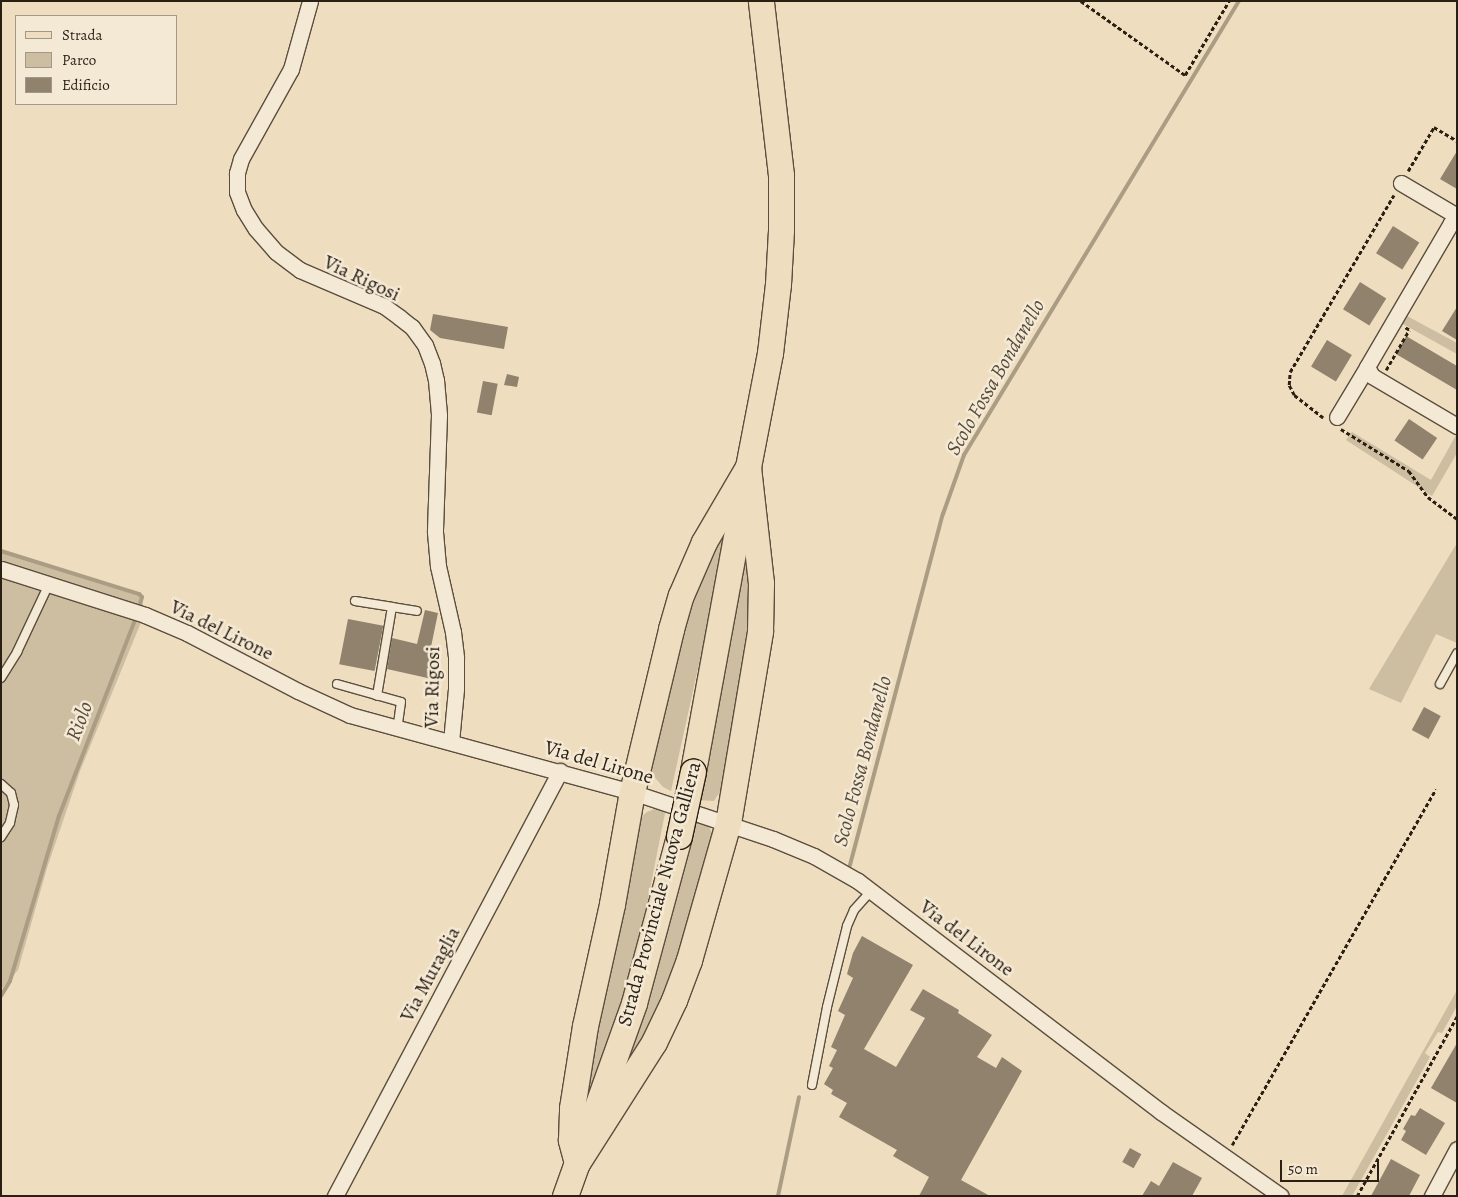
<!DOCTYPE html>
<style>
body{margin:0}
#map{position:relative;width:1458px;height:1197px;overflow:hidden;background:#eeddbe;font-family:Alegreya,serif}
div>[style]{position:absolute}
.green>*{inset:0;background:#cdbda1}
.stream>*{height:4px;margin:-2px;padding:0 2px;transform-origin:2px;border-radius:2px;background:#ab9c84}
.building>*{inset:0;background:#90826c;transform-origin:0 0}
.path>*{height:2.5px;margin-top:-1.25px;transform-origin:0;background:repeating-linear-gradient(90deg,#2a1f13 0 4px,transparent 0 6.5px)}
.roads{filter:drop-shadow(1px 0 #5b4e3e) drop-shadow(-1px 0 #5b4e3e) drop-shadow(0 1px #5b4e3e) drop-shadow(0 -1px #5b4e3e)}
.service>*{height:8px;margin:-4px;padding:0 4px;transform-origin:4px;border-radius:4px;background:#f4e9d5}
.minor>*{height:15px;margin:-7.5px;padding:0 7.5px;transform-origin:7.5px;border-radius:7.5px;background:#f4e9d5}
.primary>*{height:25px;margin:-12.5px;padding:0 12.5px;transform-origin:12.5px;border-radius:12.5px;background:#eeddbe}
.bridges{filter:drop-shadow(1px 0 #2a1f13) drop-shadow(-1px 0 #2a1f13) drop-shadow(0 1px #2a1f13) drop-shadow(0 -1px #2a1f13)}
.primary-bridge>*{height:25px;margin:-12.5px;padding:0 12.5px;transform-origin:12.5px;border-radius:12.5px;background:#eeddbe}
span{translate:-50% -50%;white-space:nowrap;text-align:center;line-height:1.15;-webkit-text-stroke:5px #f4e9d5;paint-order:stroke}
.street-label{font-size:20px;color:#2a1f13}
.water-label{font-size:21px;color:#574b3b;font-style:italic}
.frame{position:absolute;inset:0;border:2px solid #2a1f13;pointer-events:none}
.legend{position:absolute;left:15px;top:15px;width:162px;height:90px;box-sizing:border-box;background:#f4e9d5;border:1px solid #a39887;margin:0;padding:6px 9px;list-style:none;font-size:15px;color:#2a1f13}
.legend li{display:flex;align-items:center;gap:10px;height:25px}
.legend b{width:25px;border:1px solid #a39887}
.scale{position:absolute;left:1280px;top:1160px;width:99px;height:22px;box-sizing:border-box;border:2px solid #2a1f13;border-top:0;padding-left:6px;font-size:15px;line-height:18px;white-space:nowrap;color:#2a1f13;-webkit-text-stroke:4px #f4e9d5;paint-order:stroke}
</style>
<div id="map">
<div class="green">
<div style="clip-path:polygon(1407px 316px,1457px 343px,1457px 354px,1401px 323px)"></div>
<div style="clip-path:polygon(1352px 432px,1431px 480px,1456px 435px,1457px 453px,1432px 496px,1346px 440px)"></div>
<div style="clip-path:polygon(733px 509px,671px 791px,663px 787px,652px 774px,647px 771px,689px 591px)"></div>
<div style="clip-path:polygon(1457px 543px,1457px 643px,1436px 634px,1401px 703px,1369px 689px)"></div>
<div style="clip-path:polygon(1px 552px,141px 593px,144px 615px,80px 771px,47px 868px,18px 970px,1px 990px)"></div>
<div style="clip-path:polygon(745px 556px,755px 584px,724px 785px,714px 801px,697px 800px)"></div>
<div style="clip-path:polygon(657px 808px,666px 808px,646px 909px,621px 1003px,589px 1099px,582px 1098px,640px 818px,647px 812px)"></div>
<div style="clip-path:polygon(694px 818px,709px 827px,713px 835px,681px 970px,620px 1087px)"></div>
<div style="clip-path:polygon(1457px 990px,1457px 1006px,1442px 1033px,1438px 1032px,1425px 1053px,1430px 1057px,1352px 1196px,1342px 1196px)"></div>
</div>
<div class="stream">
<div style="left:1px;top:551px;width:145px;rotate:17.3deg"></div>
<div style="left:139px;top:594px;width:4px;rotate:45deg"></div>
<div style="left:142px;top:597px;width:11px;rotate:105deg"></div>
<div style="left:850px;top:865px;width:363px;rotate:-75.2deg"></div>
<div style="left:943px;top:514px;width:63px;rotate:-70.4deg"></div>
<div style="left:964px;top:455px;width:531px;rotate:-58.8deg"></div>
<div style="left:1px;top:996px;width:17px;rotate:-59deg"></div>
<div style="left:10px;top:981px;width:172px;rotate:-73.5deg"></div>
<div style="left:59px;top:816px;width:216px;rotate:-68.8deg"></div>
<div style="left:778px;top:1196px;width:101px;rotate:-78deg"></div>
</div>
<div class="building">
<div style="clip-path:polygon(1457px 151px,1457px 189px,1440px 179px)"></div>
<div style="left:1393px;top:226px;width:31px;height:32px;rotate:32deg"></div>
<div style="left:1360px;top:282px;width:31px;height:32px;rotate:32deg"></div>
<div style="clip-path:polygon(1457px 307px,1457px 340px,1442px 331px)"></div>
<div style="clip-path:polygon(433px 314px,508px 327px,504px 349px,440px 338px,430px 330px)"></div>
<div style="clip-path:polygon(1406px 336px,1457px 366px,1457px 390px,1396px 354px)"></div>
<div style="left:1327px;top:340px;width:29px;height:31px;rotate:31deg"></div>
<div style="clip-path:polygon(507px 374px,519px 377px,517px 387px,504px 385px)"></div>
<div style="left:483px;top:381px;width:15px;height:32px;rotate:11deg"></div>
<div style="left:1409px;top:419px;width:34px;height:26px;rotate:34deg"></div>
<div style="clip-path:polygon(425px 610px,438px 613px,431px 647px,439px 648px,432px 679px,387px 669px,392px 638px,417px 644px)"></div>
<div style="left:348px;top:619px;width:36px;height:46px;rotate:11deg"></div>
<div style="left:1424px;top:707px;width:19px;height:26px;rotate:28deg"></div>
<div style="clip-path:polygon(862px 936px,913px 965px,864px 1049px,896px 1067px,925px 1018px,910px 1010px,923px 989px,959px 1010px,958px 1013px,992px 1035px,977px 1057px,996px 1068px,1002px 1057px,1022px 1071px,961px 1180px,990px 1196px,919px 1196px,929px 1177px,893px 1156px,897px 1150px,839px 1117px,847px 1103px,831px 1094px,833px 1090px,824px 1084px,833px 1068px,829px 1066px,837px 1050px,831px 1047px,845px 1015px,838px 1011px,853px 978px,847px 974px,853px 953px)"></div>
<div style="clip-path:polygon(1457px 1043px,1457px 1103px,1431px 1088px)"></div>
<div style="clip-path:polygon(1420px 1108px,1445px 1123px,1426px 1155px,1401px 1140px,1406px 1131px,1403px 1129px,1411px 1115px,1415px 1116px)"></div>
<div style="left:1130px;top:1148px;width:13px;height:16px;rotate:29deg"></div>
<div style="clip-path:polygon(1391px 1159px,1420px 1175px,1409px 1196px,1371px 1196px)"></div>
<div style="clip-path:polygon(1173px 1162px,1202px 1178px,1192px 1196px,1142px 1196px,1151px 1181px,1159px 1186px)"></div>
</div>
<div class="path">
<div style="left:1081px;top:1px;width:128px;rotate:35.4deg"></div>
<div style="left:1185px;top:75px;width:86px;rotate:-59.3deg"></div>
<div style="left:1408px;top:171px;width:51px;rotate:-59.4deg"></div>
<div style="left:1434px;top:127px;width:27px;rotate:31deg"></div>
<div style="left:1386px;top:370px;width:46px;rotate:-60.1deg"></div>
<div style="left:1409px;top:330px;width:6px;rotate:-149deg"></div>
<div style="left:1323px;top:418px;width:37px;rotate:-142deg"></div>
<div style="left:1294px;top:395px;width:11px;rotate:-117deg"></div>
<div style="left:1289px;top:385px;width:13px;rotate:-86deg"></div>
<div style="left:1290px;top:372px;width:205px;rotate:-59.6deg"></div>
<div style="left:1341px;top:429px;width:80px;rotate:31.7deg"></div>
<div style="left:1409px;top:471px;width:32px;rotate:54deg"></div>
<div style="left:1428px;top:497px;width:36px;rotate:37deg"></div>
<div style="left:1232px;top:1145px;width:410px;rotate:-60.2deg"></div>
<div style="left:1357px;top:1196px;width:206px;rotate:-60.9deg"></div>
</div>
<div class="roads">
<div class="service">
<div style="left:355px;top:601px;width:37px;rotate:9deg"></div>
<div style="left:392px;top:607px;width:90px;rotate:99.6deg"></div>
<div style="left:392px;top:607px;width:25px;rotate:9deg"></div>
<div style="left:1px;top:678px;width:31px;rotate:-58deg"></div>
<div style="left:17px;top:652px;width:75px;rotate:-64.8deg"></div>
<div style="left:337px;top:684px;width:66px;rotate:15.7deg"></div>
<div style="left:401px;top:702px;width:27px;rotate:98deg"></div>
<div style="left:1440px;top:684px;width:35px;rotate:-61deg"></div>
<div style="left:1px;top:784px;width:13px;rotate:42deg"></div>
<div style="left:11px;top:793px;width:12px;rotate:76deg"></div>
<div style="left:14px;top:805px;width:18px;rotate:103deg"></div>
<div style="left:10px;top:823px;width:17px;rotate:123deg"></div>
<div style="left:812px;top:1085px;width:79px;rotate:-79.1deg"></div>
<div style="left:827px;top:1007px;width:83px;rotate:-76.1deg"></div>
<div style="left:847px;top:926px;width:17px;rotate:-66deg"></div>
<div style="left:854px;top:910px;width:25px;rotate:-48deg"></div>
</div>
<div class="minor">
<div style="left:310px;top:1px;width:71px;rotate:105.6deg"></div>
<div style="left:291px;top:69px;width:103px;rotate:119.1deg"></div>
<div style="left:241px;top:159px;width:15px;rotate:106deg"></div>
<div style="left:237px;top:173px;width:19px;rotate:90deg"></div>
<div style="left:237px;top:192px;width:19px;rotate:69deg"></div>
<div style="left:244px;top:210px;width:22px;rotate:58deg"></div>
<div style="left:256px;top:229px;width:30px;rotate:49deg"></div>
<div style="left:276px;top:252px;width:30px;rotate:37deg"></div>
<div style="left:300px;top:270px;width:91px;rotate:23.2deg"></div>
<div style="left:384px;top:306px;width:19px;rotate:36deg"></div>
<div style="left:399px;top:317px;width:16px;rotate:38deg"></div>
<div style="left:412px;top:327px;width:22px;rotate:54deg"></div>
<div style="left:425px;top:345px;width:19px;rotate:69deg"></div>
<div style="left:432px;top:363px;width:17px;rotate:77deg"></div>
<div style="left:436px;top:380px;width:35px;rotate:85deg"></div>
<div style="left:439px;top:415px;width:117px;rotate:92deg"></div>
<div style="left:435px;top:532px;width:34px;rotate:85deg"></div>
<div style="left:438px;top:566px;width:68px;rotate:77.2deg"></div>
<div style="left:453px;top:632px;width:26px;rotate:83deg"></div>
<div style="left:456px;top:658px;width:31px;rotate:90deg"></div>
<div style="left:456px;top:689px;width:53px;rotate:95.4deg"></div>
<div style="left:1401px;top:183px;width:65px;rotate:30.5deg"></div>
<div style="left:1457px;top:220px;width:7px;rotate:153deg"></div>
<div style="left:1451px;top:223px;width:167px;rotate:120.3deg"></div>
<div style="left:1367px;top:367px;width:10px;rotate:61deg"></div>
<div style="left:1372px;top:376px;width:99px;rotate:30.5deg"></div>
<div style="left:1337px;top:417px;width:58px;rotate:-59deg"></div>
<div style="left:1px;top:569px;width:151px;rotate:17.7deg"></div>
<div style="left:145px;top:615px;width:46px;rotate:23.2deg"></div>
<div style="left:187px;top:633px;width:125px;rotate:27.6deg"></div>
<div style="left:298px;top:691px;width:57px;rotate:24.8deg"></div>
<div style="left:350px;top:715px;width:292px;rotate:15.3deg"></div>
<div style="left:632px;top:792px;width:149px;rotate:18.4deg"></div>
<div style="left:773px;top:839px;width:44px;rotate:22.5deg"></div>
<div style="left:814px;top:856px;width:51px;rotate:29.6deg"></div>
<div style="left:858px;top:881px;width:381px;rotate:37.3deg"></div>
<div style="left:1161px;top:1112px;width:146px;rotate:35deg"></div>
<div style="left:335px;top:1196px;width:481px;rotate:-62.1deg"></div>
<div style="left:1432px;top:1196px;width:53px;rotate:-62deg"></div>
</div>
<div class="primary">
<div style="left:693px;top:771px;width:282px;rotate:-79.6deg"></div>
<div style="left:577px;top:1163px;width:143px;rotate:-57.5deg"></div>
<div style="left:654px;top:1042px;width:47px;rotate:-64.5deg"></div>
<div style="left:674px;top:1000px;width:43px;rotate:-69.4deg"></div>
<div style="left:689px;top:960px;width:142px;rotate:-74.1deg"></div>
<div style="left:728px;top:823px;width:195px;rotate:-80.5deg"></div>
<div style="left:760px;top:631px;width:48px;rotate:-88.8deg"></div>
<div style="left:761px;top:583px;width:117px;rotate:-96.4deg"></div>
<div style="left:748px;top:467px;width:116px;rotate:-79.1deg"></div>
<div style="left:770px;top:353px;width:69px;rotate:-83.4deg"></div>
<div style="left:778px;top:284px;width:54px;rotate:-86.8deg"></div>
<div style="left:781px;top:230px;width:55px;rotate:-90deg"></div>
<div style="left:781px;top:175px;width:175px;rotate:-96.6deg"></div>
<div style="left:577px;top:1163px;width:24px;rotate:-105deg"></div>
<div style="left:571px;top:1140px;width:32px;rotate:-88deg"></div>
<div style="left:572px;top:1108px;width:83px;rotate:-81deg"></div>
<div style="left:585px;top:1026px;width:125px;rotate:-77.5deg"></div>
<div style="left:612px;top:904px;width:114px;rotate:-79.9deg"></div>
<div style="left:632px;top:792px;width:168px;rotate:-76.5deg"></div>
<div style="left:671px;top:629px;width:35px;rotate:-74deg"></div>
<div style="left:681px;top:595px;width:58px;rotate:-66.5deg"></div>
<div style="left:704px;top:542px;width:87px;rotate:-59.6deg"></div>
<div style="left:565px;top:1196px;width:205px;rotate:-70.3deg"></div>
<div style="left:634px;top:1003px;width:173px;rotate:-74.9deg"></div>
</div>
</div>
<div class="bridges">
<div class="primary-bridge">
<div style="left:679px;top:836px;width:66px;rotate:-77.8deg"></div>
</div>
</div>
<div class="street-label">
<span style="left:362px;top:278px;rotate:25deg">Via Rigosi</span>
<span style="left:222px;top:630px;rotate:26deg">Via del Lirone</span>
<span style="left:432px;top:687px;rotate:-89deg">Via Rigosi</span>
<span style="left:599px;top:762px;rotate:16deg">Via del Lirone</span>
<span style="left:659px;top:894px;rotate:-75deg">Strada Provinciale Nuova Galliera</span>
<span style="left:967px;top:938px;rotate:37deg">Via del Lirone</span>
<span style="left:430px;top:974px;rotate:-62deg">Via Muraglia</span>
</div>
<div class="water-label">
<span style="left:995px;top:377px;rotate:-60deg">Scolo Fossa Bondanello</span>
<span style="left:79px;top:721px;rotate:-69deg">Riolo</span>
<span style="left:862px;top:761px;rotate:-75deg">Scolo Fossa Bondanello</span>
</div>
<div class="frame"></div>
<ul class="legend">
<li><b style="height:6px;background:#eeddbe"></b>Strada</li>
<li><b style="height:14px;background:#cdbda1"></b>Parco</li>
<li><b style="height:14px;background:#90826c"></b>Edificio</li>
</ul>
<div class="scale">50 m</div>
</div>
